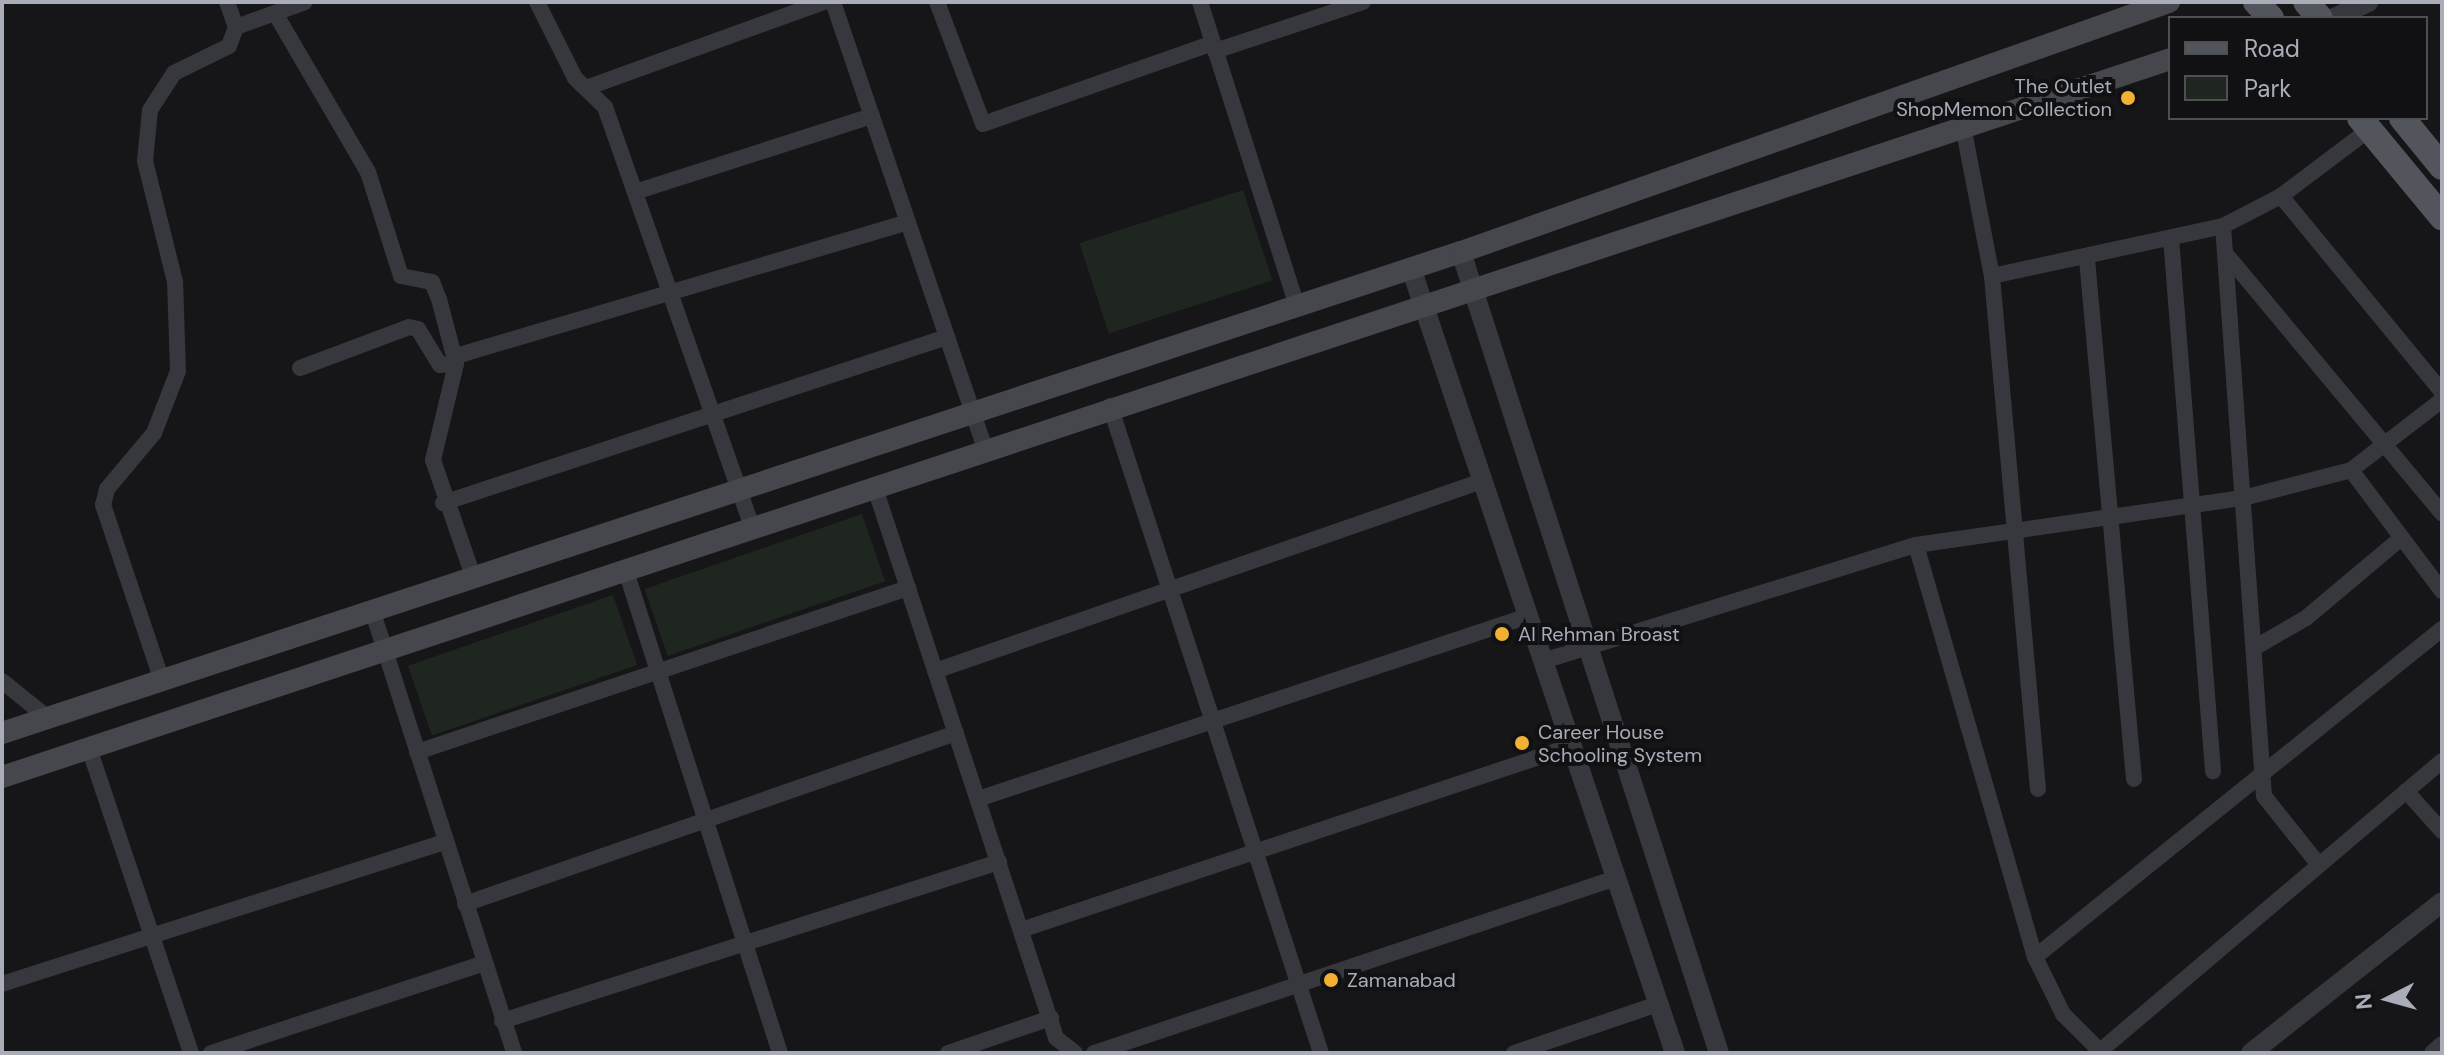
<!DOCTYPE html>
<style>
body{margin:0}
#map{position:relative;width:2444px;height:1055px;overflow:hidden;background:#161618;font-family:"DM Sans",sans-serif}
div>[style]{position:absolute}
.green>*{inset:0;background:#1e261f;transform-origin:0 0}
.minor>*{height:16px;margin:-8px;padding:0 8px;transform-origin:8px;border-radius:8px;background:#37383d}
.tertiary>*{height:20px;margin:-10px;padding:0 10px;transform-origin:10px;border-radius:10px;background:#37383d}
.secondary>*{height:22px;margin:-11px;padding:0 11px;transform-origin:11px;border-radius:11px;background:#45474d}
.primary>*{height:26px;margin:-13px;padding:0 13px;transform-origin:13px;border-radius:13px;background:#53555c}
.dots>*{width:22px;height:22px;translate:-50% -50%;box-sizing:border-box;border:4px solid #111113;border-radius:50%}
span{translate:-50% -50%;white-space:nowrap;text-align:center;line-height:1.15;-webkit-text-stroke:8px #111113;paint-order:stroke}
.poi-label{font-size:20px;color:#a8adb8}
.right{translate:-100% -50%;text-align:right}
.left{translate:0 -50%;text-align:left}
.frame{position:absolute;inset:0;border:4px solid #a8adb8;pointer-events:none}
.legend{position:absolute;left:2168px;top:16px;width:260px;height:104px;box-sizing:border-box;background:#111113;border:2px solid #4d4f55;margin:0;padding:10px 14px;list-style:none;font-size:24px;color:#a8adb8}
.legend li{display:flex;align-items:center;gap:16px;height:40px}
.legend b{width:40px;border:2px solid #4d4f55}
.north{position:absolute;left:2348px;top:959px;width:80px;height:80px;-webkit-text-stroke:6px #111113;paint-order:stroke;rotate:264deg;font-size:22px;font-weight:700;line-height:32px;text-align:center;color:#a8adb8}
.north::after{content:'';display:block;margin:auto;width:28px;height:36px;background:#a8adb8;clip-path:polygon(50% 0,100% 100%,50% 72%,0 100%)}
</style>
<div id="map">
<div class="green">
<div style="left:1243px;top:190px;width:95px;height:172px;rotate:72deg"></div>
<div style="left:862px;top:514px;width:71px;height:230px;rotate:71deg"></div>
<div style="left:613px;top:595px;width:74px;height:217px;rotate:71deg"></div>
</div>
<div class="minor">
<div style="left:537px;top:2px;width:85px;rotate:63.4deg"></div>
<div style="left:575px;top:78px;width:42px;rotate:44deg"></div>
<div style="left:605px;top:107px;width:444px;rotate:70.7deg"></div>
<div style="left:833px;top:2px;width:471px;rotate:71.2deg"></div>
<div style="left:937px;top:2px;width:130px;rotate:69.3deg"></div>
<div style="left:983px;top:124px;width:244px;rotate:-19.4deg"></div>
<div style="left:1200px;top:2px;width:319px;rotate:72.3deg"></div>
<div style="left:275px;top:13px;width:184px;rotate:59.7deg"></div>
<div style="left:368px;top:172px;width:109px;rotate:72.4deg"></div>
<div style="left:401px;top:276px;width:32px;rotate:11deg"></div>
<div style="left:432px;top:282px;width:18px;rotate:68deg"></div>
<div style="left:439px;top:299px;width:67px;rotate:75.3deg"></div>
<div style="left:456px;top:364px;width:99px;rotate:103.5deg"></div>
<div style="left:433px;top:460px;width:126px;rotate:71deg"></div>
<div style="left:236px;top:27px;width:73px;rotate:-19.9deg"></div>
<div style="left:1215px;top:51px;width:156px;rotate:-18.3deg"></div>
<div style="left:586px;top:88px;width:253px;rotate:-19.9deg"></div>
<div style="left:1963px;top:126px;width:153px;rotate:79.1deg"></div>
<div style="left:1992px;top:276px;width:515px;rotate:84.88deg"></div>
<div style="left:635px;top:192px;width:249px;rotate:-17.8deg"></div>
<div style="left:2281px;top:196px;width:254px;rotate:50.6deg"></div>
<div style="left:2223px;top:226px;width:571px;rotate:85.89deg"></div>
<div style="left:2264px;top:796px;width:88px;rotate:51.4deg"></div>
<div style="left:2171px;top:238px;width:535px;rotate:85.49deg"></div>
<div style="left:2225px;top:253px;width:339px;rotate:50.2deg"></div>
<div style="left:2087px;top:259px;width:522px;rotate:84.84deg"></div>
<div style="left:1992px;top:276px;width:236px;rotate:-12.2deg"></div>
<div style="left:2223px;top:226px;width:65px;rotate:-27.3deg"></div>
<div style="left:2281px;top:196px;width:111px;rotate:-37deg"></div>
<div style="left:456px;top:356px;width:471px;rotate:-16.5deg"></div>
<div style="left:300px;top:368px;width:116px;rotate:-20.6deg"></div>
<div style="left:409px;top:327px;width:9px;rotate:13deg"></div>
<div style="left:418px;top:329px;width:42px;rotate:58.6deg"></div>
<div style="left:440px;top:365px;width:16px;rotate:-4deg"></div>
<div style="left:1110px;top:406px;width:681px;rotate:71.94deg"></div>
<div style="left:2351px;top:470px;width:151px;rotate:53.1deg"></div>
<div style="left:874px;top:485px;width:582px;rotate:71.78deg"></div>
<div style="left:1056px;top:1038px;width:24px;rotate:38deg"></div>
<div style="left:443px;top:503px;width:531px;rotate:-18.23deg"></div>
<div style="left:1916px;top:545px;width:429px;rotate:73.9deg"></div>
<div style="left:2035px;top:957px;width:64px;rotate:63.8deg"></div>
<div style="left:2063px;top:1014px;width:55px;rotate:45deg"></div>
<div style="left:625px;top:568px;width:509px;rotate:72.28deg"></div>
<div style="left:373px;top:613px;width:462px;rotate:72.2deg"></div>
<div style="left:2254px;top:648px;width:60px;rotate:-30deg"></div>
<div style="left:2306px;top:618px;width:123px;rotate:-40deg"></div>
<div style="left:1543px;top:661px;width:391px;rotate:-17.3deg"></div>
<div style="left:1916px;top:545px;width:330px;rotate:-8.2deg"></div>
<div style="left:2243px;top:498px;width:112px;rotate:-14.5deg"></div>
<div style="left:2351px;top:470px;width:115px;rotate:-37.6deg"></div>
<div style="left:935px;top:671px;width:579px;rotate:-19.15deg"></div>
<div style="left:2px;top:681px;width:59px;rotate:38.8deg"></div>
<div style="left:162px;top:681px;width:186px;rotate:-108.5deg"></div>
<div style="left:103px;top:505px;width:16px;rotate:-76deg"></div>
<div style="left:107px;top:489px;width:73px;rotate:-50deg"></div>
<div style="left:154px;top:433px;width:66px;rotate:-68.8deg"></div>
<div style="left:178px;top:371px;width:89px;rotate:-91.9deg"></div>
<div style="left:175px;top:282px;width:125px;rotate:-103.9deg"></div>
<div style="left:145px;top:161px;width:51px;rotate:-84.4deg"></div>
<div style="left:150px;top:110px;width:44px;rotate:-57deg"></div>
<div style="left:174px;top:73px;width:61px;rotate:-26.1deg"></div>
<div style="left:229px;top:46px;width:20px;rotate:-70deg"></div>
<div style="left:236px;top:27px;width:27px;rotate:-110deg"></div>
<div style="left:89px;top:748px;width:322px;rotate:71.5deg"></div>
<div style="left:417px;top:752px;width:518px;rotate:-18.47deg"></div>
<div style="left:2406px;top:791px;width:54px;rotate:48deg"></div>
<div style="left:978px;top:799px;width:580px;rotate:-18.4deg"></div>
<div style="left:465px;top:904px;width:520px;rotate:-19.2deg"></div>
<div style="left:1021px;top:930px;width:581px;rotate:-18.47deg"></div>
<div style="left:2035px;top:957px;width:523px;rotate:-38.87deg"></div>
<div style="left:2px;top:984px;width:465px;rotate:-17.8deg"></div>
<div style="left:502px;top:1021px;width:522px;rotate:-17.74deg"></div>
<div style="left:2100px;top:1051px;width:448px;rotate:-40.3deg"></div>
<div style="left:211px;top:1053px;width:287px;rotate:-18.2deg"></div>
<div style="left:948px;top:1053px;width:109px;rotate:-18.8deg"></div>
<div style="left:1094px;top:1053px;width:551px;rotate:-18.53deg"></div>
<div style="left:1514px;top:1053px;width:152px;rotate:-18.8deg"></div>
<div style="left:2432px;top:1053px;width:13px;rotate:-42deg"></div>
</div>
<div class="tertiary">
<div style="left:2334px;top:18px;width:38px;rotate:-25deg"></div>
<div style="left:1461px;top:252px;width:842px;rotate:72.15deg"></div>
<div style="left:1411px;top:268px;width:828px;rotate:71.41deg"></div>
<div style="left:2251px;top:1053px;width:243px;rotate:-38.3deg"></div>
</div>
<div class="secondary">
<div style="left:2px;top:733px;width:1536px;rotate:-18.25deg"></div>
<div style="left:1461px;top:252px;width:751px;rotate:-19.45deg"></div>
<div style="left:2px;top:777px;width:2284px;rotate:-18.32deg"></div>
</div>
<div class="primary">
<div style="left:2256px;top:2px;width:22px;rotate:47deg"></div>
<div style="left:2306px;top:2px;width:21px;rotate:49deg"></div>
<div style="left:2360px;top:118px;width:129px;rotate:50.4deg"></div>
<div style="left:2402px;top:118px;width:63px;rotate:50.8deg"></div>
</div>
<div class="dots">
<div style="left:2128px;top:98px;background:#f2b134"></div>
<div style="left:1502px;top:634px;background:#f2b134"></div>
<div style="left:1522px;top:743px;background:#f2b134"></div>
<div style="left:1331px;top:980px;background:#f2b134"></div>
</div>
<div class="poi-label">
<span class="right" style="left:2112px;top:98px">The Outlet<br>ShopMemon Collection</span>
<span class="left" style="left:1518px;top:634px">Al Rehman Broast</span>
<span class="left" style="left:1538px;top:744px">Career House<br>Schooling System</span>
<span class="left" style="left:1347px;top:980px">Zamanabad</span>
</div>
<div class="frame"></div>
<ul class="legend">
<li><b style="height:10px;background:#53555c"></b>Road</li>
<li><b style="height:22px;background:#1e261f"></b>Park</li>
</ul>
<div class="north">N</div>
</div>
